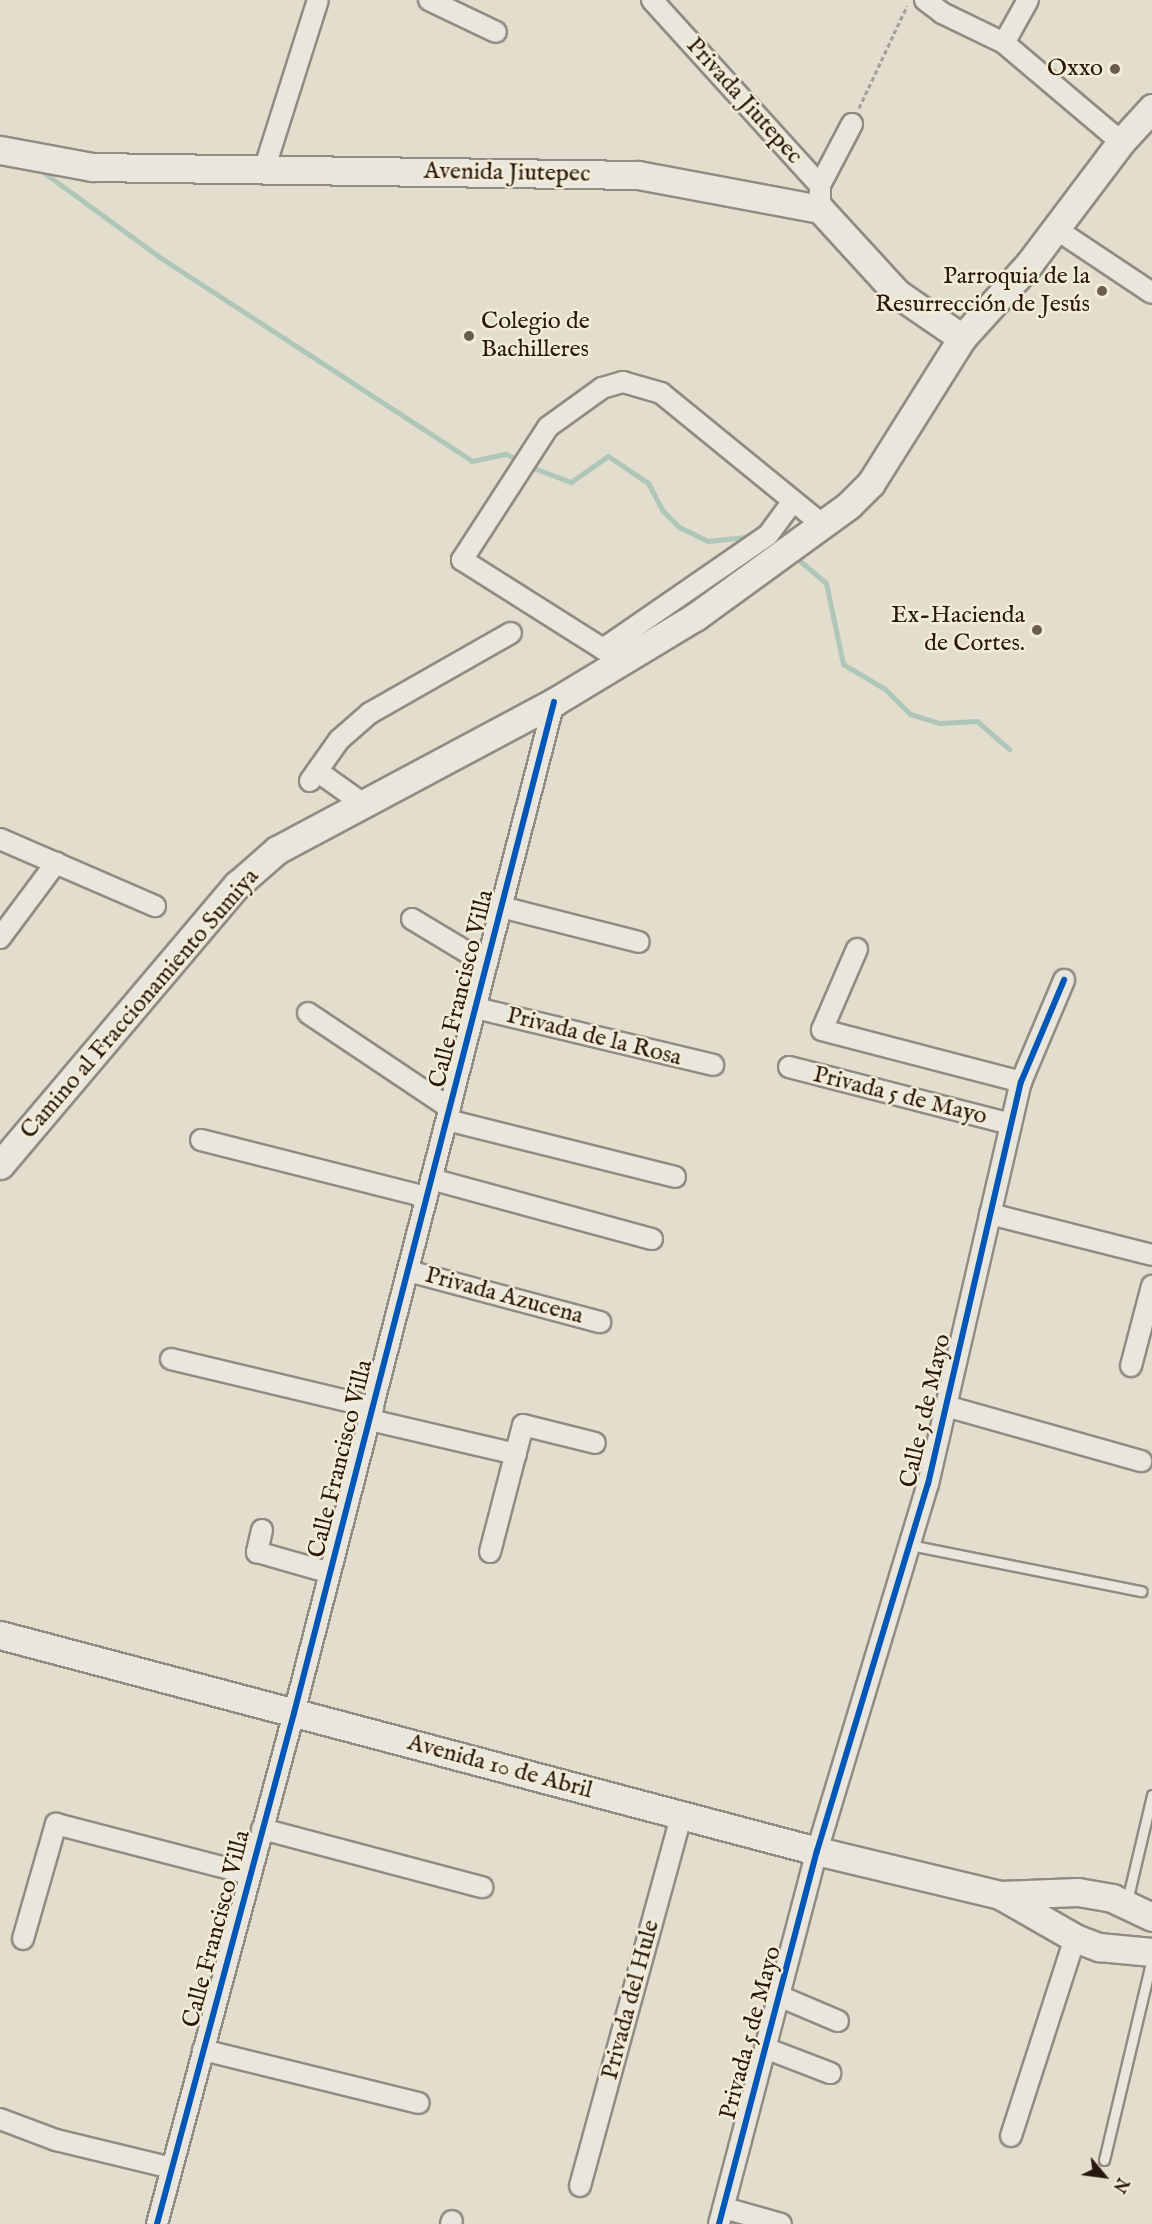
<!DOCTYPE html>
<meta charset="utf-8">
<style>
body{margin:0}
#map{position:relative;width:1152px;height:2224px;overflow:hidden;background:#e2ddcc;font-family:"IM FELL English",serif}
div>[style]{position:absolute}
.stream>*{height:5px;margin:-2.5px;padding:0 2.5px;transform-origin:2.5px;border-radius:2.5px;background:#afc7b8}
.path>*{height:3px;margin-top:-1.5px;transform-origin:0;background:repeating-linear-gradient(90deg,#a4a099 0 4.5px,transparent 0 7.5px)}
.roads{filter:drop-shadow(2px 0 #918c82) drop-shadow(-2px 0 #918c82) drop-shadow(0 2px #918c82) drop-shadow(0 -2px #918c82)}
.lane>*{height:9px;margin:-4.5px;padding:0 4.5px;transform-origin:4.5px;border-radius:4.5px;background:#e9e6dd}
.street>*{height:20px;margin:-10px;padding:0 10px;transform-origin:10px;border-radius:10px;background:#e9e6dd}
.secondary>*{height:27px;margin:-13.5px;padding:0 13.5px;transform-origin:13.5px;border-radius:13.5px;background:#e9e6dd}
.cycleway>*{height:6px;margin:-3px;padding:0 3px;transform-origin:3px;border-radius:3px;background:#0057b8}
.dots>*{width:16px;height:16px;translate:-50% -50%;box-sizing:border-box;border:3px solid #f3ecd7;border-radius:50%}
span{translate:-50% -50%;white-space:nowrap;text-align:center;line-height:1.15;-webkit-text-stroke:5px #f3ecd7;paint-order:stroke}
.poi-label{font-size:24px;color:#28180e}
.right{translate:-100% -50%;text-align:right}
.left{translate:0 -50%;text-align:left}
.street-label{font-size:24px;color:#28180e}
.north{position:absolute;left:1074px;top:2146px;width:60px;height:60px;-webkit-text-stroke:4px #f3ecd7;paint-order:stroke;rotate:119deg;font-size:16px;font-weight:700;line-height:24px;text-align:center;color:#28180e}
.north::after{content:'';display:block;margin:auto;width:21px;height:27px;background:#28180e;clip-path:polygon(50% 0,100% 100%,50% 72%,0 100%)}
</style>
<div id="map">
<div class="stream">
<div style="left:39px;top:169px;width:151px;rotate:36.1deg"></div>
<div style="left:161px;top:258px;width:371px;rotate:33.1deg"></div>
<div style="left:472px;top:461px;width:35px;rotate:-12deg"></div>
<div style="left:506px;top:454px;width:16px;rotate:27deg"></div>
<div style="left:528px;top:466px;width:46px;rotate:20.4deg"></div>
<div style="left:571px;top:482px;width:45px;rotate:-35.1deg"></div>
<div style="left:608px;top:456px;width:48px;rotate:34deg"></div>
<div style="left:648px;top:483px;width:32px;rotate:62deg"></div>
<div style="left:663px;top:511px;width:23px;rotate:45deg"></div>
<div style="left:679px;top:527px;width:32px;rotate:26deg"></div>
<div style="left:708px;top:541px;width:47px;rotate:-6.1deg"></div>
<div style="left:793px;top:555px;width:43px;rotate:40.3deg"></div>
<div style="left:826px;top:583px;width:83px;rotate:78.1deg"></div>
<div style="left:843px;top:664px;width:49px;rotate:30.8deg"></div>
<div style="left:885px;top:689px;width:35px;rotate:45deg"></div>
<div style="left:910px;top:714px;width:31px;rotate:17deg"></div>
<div style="left:940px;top:723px;width:37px;rotate:-3deg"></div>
<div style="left:977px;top:721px;width:43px;rotate:41.2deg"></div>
</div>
<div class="path">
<div style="left:859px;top:108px;width:113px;rotate:-64.8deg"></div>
</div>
<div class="roads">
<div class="lane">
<div style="left:910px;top:1545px;width:236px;rotate:11.3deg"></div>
<div style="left:1127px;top:1901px;width:109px;rotate:-76.7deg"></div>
<div style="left:1104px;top:2160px;width:207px;rotate:-76.6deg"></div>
</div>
<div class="street">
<div style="left:429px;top:0;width:74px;rotate:25.5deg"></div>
<div style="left:652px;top:0;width:250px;rotate:47.8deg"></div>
<div style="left:820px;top:185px;width:24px;rotate:90deg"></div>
<div style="left:925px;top:0;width:21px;rotate:37deg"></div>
<div style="left:942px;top:13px;width:69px;rotate:25.8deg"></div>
<div style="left:1004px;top:43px;width:153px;rotate:40.2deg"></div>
<div style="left:1004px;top:43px;width:49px;rotate:-60.8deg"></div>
<div style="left:264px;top:170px;width:178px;rotate:-72.4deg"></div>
<div style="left:820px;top:185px;width:69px;rotate:-62.3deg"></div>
<div style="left:1056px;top:229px;width:115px;rotate:33.7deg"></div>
<div style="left:793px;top:501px;width:42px;rotate:126.3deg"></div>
<div style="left:768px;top:535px;width:201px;rotate:145.4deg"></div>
<div style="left:603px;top:649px;width:167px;rotate:-147.7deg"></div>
<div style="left:462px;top:560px;width:158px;rotate:-57.1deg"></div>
<div style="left:548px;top:427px;width:67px;rotate:-35.8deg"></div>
<div style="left:602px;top:388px;width:22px;rotate:-16deg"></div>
<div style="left:623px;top:382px;width:40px;rotate:16deg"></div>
<div style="left:661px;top:393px;width:209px;rotate:39.2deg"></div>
<div style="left:317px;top:771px;width:55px;rotate:35.4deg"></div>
<div style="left:310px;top:781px;width:50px;rotate:-54.7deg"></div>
<div style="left:339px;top:740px;width:41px;rotate:-41.1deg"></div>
<div style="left:370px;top:713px;width:162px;rotate:-29.6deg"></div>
<div style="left:0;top:839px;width:169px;rotate:23.4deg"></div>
<div style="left:501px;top:907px;width:142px;rotate:14.2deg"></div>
<div style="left:412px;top:919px;width:87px;rotate:31deg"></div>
<div style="left:0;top:938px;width:94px;rotate:-53.3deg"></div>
<div style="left:857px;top:949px;width:88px;rotate:113.4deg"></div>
<div style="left:822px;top:1030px;width:206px;rotate:14.6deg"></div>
<div style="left:476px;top:1008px;width:244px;rotate:13.5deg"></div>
<div style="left:308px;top:1013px;width:171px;rotate:33.8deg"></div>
<div style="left:789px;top:1067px;width:229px;rotate:14.4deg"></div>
<div style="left:447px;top:1120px;width:235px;rotate:14deg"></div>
<div style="left:201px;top:1140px;width:233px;rotate:14.2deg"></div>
<div style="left:431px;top:1179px;width:229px;rotate:15.2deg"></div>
<div style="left:990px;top:1214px;width:167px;rotate:14.2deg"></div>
<div style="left:408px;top:1271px;width:199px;rotate:14.9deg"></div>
<div style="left:171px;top:1359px;width:208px;rotate:13.4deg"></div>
<div style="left:1131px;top:1366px;width:83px;rotate:-75.3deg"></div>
<div style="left:946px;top:1406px;width:203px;rotate:15.8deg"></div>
<div style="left:370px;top:1420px;width:150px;rotate:13.1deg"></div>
<div style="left:262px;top:1530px;width:23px;rotate:103deg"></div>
<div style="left:257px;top:1552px;width:76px;rotate:16deg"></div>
<div style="left:490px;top:1552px;width:131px;rotate:-75.4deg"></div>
<div style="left:523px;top:1425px;width:74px;rotate:14deg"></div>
<div style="left:262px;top:1829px;width:228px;rotate:14.8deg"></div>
<div style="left:23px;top:1939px;width:120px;rotate:-74deg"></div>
<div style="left:56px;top:1824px;width:200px;rotate:14.5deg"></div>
<div style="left:779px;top:1996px;width:64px;rotate:23deg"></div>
<div style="left:765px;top:2048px;width:70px;rotate:21deg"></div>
<div style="left:203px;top:2050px;width:222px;rotate:13.8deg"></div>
<div style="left:0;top:2119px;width:60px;rotate:20.6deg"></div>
<div style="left:56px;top:2140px;width:119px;rotate:13.6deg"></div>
<div style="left:1011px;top:2136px;width:208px;rotate:-72.1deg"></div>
<div style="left:580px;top:2186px;width:386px;rotate:-74.7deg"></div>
<div style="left:724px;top:2208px;width:59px;rotate:15.7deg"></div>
<div style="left:157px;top:2224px;width:529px;rotate:-74.99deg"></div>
<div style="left:294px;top:1713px;width:1044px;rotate:-75.58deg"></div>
<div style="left:451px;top:2224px;width:3px;rotate:-72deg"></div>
<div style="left:719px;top:2224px;width:386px;rotate:-75.3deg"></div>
<div style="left:817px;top:1851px;width:383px;rotate:-73.2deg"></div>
<div style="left:928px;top:1484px;width:413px;rotate:-77deg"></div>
<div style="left:1021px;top:1082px;width:111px;rotate:-67.1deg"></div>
</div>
<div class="secondary">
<div style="left:0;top:150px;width:94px;rotate:10.5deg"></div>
<div style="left:92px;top:167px;width:546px;rotate:0.84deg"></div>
<div style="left:638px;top:175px;width:185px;rotate:10.6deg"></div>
<div style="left:820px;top:209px;width:115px;rotate:47.5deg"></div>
<div style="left:898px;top:294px;width:78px;rotate:34.5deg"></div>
<div style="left:0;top:1165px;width:367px;rotate:-49.8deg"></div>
<div style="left:237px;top:885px;width:53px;rotate:-41.2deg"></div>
<div style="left:277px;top:850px;width:314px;rotate:-28.1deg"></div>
<div style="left:554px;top:702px;width:165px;rotate:-31.1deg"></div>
<div style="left:695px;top:617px;width:190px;rotate:-36deg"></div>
<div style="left:849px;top:505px;width:31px;rotate:-45deg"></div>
<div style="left:871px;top:483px;width:171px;rotate:-57.9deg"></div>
<div style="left:962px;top:338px;width:100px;rotate:-47.8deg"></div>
<div style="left:1029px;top:264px;width:153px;rotate:-53deg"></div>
<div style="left:1121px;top:142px;width:46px;rotate:-47.6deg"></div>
<div style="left:0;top:1635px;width:845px;rotate:14.81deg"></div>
<div style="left:817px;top:1851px;width:188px;rotate:13.5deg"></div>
<div style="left:1000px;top:1895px;width:78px;rotate:-2.2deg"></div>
<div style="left:1078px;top:1892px;width:35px;rotate:10deg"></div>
<div style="left:1112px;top:1898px;width:44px;rotate:25.4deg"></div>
<div style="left:1000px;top:1895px;width:86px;rotate:29.8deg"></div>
<div style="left:1075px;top:1938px;width:26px;rotate:21deg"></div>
<div style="left:1099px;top:1947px;width:53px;rotate:5.4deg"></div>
</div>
</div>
<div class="cycleway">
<div style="left:157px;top:2224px;width:529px;rotate:-74.99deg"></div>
<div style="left:294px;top:1713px;width:1044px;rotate:-75.58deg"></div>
<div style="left:719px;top:2224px;width:386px;rotate:-75.3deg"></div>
<div style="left:817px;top:1851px;width:383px;rotate:-73.2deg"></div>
<div style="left:928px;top:1484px;width:413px;rotate:-77deg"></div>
<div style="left:1021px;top:1082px;width:111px;rotate:-67.1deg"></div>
</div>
<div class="dots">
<div style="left:1115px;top:69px;background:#695d50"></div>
<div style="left:1102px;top:291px;background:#695d50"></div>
<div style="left:469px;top:336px;background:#695d50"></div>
<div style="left:1037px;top:630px;background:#695d50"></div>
</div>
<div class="poi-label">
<span class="right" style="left:1103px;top:69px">Oxxo</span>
<span class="right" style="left:1090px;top:291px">Parroquia de la<br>Resurrección de Jesús</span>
<span class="left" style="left:481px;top:336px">Colegio de<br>Bachilleres</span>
<span class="right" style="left:1025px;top:630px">Ex-Hacienda<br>de Cortes.</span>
</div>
<div class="street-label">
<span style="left:744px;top:101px;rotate:48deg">Privada Jiutepec</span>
<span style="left:507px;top:173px;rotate:1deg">Avenida Jiutepec</span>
<span style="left:462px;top:989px;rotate:-76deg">Calle Francisco Villa</span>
<span style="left:140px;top:1004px;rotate:-49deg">Camino al Fraccionamiento Sumiya</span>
<span style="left:594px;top:1037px;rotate:14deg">Privada de la Rosa</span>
<span style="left:900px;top:1096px;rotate:14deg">Privada 5 de Mayo</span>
<span style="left:504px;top:1296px;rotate:15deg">Privada Azucena</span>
<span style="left:926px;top:1411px;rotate:-77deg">Calle 5 de Mayo</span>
<span style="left:341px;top:1459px;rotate:-76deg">Calle Francisco Villa</span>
<span style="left:500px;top:1767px;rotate:15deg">Avenida 10 de Abril</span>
<span style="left:217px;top:1929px;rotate:-75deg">Calle Francisco Villa</span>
<span style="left:631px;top:2000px;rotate:-75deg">Privada del Hule</span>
<span style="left:751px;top:2033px;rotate:-75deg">Privada 5 de Mayo</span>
</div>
<div class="north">N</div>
</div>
